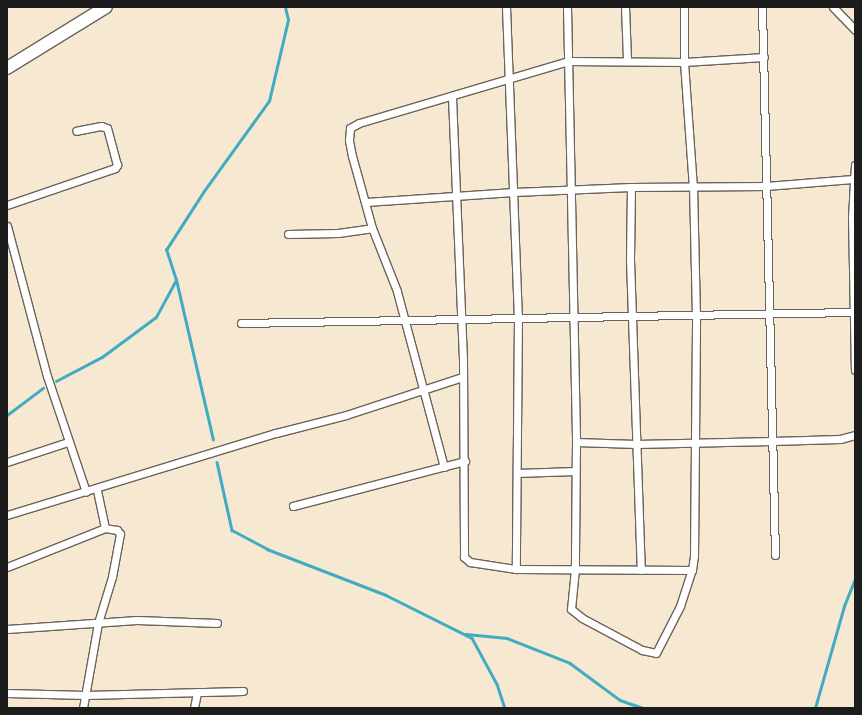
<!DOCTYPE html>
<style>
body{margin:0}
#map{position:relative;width:862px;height:715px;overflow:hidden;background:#f7e9d1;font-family:Sriracha,sans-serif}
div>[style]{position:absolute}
.stream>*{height:2.5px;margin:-1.25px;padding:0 1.25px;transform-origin:1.25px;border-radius:1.25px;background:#41acc1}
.roads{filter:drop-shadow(1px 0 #69645b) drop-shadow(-1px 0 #69645b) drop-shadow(0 1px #69645b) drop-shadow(0 -1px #69645b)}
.minor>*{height:7px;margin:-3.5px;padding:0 3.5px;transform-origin:3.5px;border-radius:3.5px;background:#fff}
.primary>*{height:12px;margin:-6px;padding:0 6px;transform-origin:6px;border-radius:6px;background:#fff}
span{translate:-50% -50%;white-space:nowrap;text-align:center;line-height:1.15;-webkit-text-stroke:3px #fcf5e5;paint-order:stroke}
.frame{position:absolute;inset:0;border:8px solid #1c1c1c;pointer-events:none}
</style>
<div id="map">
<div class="stream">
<div style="left:56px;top:381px;width:52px;rotate:-27.6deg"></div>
<div style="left:102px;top:357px;width:67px;rotate:-36.5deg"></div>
<div style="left:156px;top:317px;width:42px;rotate:-61.6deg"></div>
<div style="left:7px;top:415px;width:45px;rotate:-36.9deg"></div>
<div style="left:213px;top:440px;width:164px;rotate:-103deg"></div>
<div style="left:176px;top:280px;width:32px;rotate:-108deg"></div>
<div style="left:166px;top:250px;width:70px;rotate:-57.2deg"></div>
<div style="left:204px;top:191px;width:111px;rotate:-54.2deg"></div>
<div style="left:269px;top:101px;width:83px;rotate:-76.8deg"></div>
<div style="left:288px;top:20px;width:13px;rotate:-103deg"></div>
<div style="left:217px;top:462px;width:70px;rotate:77.6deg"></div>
<div style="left:232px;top:530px;width:40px;rotate:28deg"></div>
<div style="left:267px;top:549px;width:128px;rotate:21.1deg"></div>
<div style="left:386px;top:595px;width:96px;rotate:26.6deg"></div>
<div style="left:472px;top:638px;width:52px;rotate:61.5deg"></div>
<div style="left:497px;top:684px;width:25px;rotate:72deg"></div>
<div style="left:466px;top:634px;width:41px;rotate:5.6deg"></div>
<div style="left:507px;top:638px;width:68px;rotate:21.6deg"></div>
<div style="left:570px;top:663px;width:62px;rotate:36.5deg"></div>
<div style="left:620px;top:700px;width:24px;rotate:19deg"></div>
<div style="left:815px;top:708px;width:106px;rotate:-74.1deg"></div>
<div style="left:844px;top:606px;width:29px;rotate:-68deg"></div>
</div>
<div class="roads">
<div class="minor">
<div style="left:506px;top:7px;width:310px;rotate:87.8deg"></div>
<div style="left:518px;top:317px;width:252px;rotate:90.5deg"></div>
<div style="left:567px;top:7px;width:435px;rotate:88.8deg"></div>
<div style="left:576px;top:442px;width:127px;rotate:90.5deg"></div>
<div style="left:575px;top:569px;width:40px;rotate:95.7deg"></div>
<div style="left:571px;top:609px;width:14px;rotate:39deg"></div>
<div style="left:582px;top:618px;width:68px;rotate:28.1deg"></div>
<div style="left:642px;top:650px;width:14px;rotate:12deg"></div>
<div style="left:656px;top:653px;width:53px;rotate:-62.9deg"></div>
<div style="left:680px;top:606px;width:38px;rotate:-72deg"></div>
<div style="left:625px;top:7px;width:53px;rotate:87.8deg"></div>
<div style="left:762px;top:7px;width:548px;rotate:88.64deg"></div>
<div style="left:833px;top:7px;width:32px;rotate:46deg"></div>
<div style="left:452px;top:97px;width:263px;rotate:87.6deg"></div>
<div style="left:463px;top:360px;width:197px;rotate:89.7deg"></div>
<div style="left:464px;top:557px;width:8px;rotate:40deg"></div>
<div style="left:470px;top:562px;width:47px;rotate:8.7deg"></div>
<div style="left:516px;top:569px;width:176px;rotate:0.3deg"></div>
<div style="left:692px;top:570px;width:14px;rotate:-82deg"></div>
<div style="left:694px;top:556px;width:239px;rotate:-89.5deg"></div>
<div style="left:696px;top:317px;width:129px;rotate:-91.3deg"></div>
<div style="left:693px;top:188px;width:126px;rotate:-94.1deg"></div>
<div style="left:684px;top:62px;width:55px;rotate:-90deg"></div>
<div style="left:855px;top:165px;width:52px;rotate:93.3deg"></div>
<div style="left:852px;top:217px;width:153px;rotate:88.9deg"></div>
<div style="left:631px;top:187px;width:73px;rotate:90.8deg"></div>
<div style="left:630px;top:260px;width:310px;rotate:88deg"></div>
<div style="left:366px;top:202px;width:148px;rotate:-3.9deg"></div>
<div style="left:514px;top:192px;width:117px;rotate:-2.4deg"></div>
<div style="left:631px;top:187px;width:135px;rotate:-0.4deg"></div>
<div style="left:766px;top:186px;width:87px;rotate:-4.6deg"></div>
<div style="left:7px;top:205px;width:114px;rotate:-18.9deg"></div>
<div style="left:115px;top:168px;width:4px;rotate:-56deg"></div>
<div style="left:117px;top:165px;width:38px;rotate:-105deg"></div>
<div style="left:107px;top:128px;width:6px;rotate:-162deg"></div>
<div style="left:101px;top:126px;width:25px;rotate:169deg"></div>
<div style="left:7px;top:226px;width:155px;rotate:75.1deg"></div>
<div style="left:47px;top:376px;width:122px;rotate:71.4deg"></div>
<div style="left:288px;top:234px;width:50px;rotate:-1.1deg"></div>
<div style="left:338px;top:233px;width:34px;rotate:-8deg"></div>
<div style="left:241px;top:323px;width:612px;rotate:-1.03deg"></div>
<div style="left:576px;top:442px;width:60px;rotate:1.9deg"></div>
<div style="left:636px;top:444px;width:136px;rotate:-1.3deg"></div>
<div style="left:772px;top:441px;width:68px;rotate:-1.7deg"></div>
<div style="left:840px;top:439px;width:16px;rotate:-15deg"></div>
<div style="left:7px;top:462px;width:64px;rotate:-18.2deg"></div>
<div style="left:444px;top:467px;width:182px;rotate:-105deg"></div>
<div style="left:397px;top:291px;width:68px;rotate:-111.6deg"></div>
<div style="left:372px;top:228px;width:75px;rotate:-105.5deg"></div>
<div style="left:352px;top:156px;width:16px;rotate:-101deg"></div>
<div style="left:349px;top:140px;width:12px;rotate:-85deg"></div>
<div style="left:350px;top:128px;width:10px;rotate:-29deg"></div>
<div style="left:359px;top:123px;width:218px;rotate:-16.5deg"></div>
<div style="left:568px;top:61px;width:116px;rotate:0.5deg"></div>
<div style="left:684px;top:62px;width:80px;rotate:-3.6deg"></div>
<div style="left:517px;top:473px;width:58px;rotate:-2deg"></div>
<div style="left:293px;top:506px;width:178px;rotate:-14.7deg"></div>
<div style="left:7px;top:515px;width:281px;rotate:-17deg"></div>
<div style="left:276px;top:433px;width:72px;rotate:-14.4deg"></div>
<div style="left:346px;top:415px;width:122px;rotate:-18.1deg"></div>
<div style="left:7px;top:567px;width:105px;rotate:-21.7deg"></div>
<div style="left:105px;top:528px;width:40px;rotate:-102deg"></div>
<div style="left:7px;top:629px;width:130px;rotate:-4deg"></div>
<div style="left:137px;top:620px;width:80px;rotate:2.1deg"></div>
<div style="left:7px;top:693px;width:79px;rotate:1.5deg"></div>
<div style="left:86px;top:695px;width:157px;rotate:-1.5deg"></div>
<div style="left:83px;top:708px;width:86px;rotate:-80deg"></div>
<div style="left:98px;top:623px;width:48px;rotate:-73.1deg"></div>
<div style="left:112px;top:577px;width:44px;rotate:-79.5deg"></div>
<div style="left:120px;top:534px;width:5px;rotate:-127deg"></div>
<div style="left:117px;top:530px;width:12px;rotate:-171deg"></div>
<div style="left:194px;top:708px;width:16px;rotate:-79deg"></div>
</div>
<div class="primary">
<div style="left:7px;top:68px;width:116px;rotate:-31.6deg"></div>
</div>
</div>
<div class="frame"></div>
</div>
